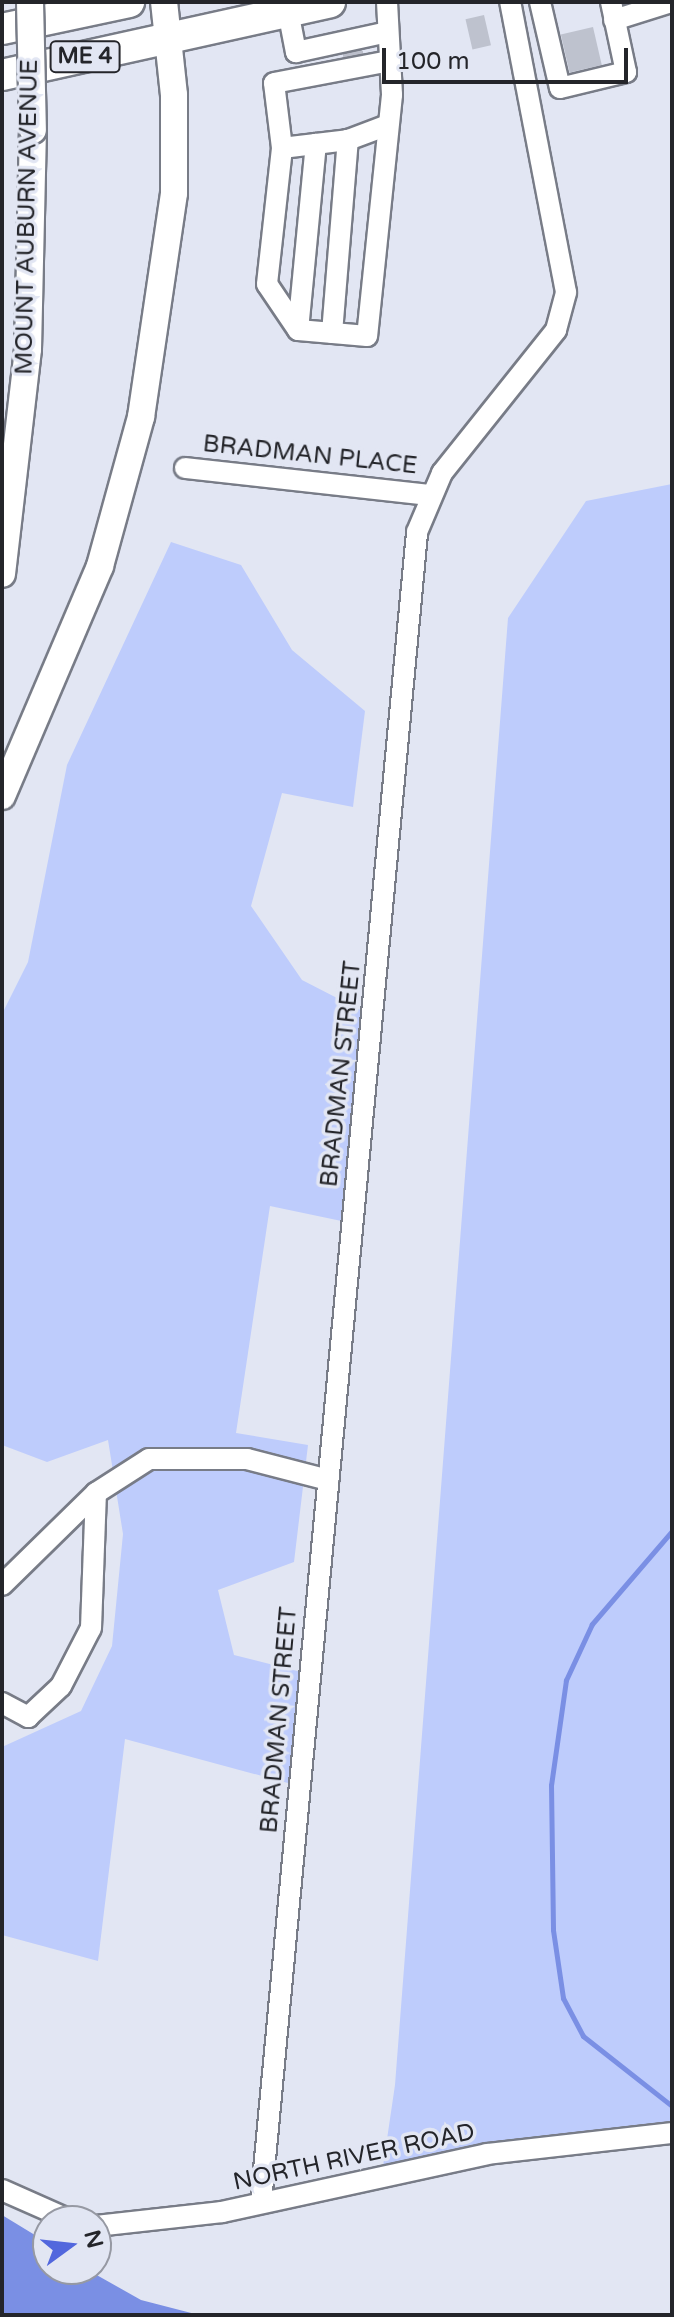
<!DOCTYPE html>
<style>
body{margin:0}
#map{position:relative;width:674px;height:2317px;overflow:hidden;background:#e2e6f3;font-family:"Varela Round",sans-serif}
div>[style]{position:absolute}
.green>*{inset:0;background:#beccfc}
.water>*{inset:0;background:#7a8fe4}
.stream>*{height:5px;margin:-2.5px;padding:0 2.5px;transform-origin:2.5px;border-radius:2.5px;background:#7a8fe4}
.building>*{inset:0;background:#bec2ce;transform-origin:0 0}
.minor-tunnel>*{height:20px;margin-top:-10px;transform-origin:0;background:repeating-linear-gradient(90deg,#bcbfcb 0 20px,transparent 0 30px)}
.roads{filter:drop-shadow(2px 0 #787c87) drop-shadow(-2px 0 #787c87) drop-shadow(0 2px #787c87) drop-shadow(0 -2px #787c87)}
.minor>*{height:20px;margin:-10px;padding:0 10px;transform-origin:10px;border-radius:10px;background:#fff}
.major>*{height:26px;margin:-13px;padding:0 13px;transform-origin:13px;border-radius:13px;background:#fff}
.highway>*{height:30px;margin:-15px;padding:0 15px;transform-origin:15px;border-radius:15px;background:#fff}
.bridges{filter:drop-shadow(2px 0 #787c87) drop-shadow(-2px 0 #787c87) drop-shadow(0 2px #787c87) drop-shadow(0 -2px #787c87)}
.major-bridge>*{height:26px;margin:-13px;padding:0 13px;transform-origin:13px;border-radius:13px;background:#fff}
span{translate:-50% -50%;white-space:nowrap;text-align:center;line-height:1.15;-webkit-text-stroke:7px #e2e6f3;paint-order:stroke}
.shield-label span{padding:2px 6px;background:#e2e6f3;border:2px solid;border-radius:6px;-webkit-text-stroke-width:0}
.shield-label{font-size:22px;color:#24252a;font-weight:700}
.street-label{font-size:24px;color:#24252a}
.frame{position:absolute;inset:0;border:4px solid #24252a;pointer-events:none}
.north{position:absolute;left:32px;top:2205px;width:80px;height:80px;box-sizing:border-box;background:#e2e6f3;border:2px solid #9699a3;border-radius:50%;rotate:75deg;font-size:22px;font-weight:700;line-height:32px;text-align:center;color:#24252a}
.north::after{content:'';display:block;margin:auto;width:28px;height:36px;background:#5267dd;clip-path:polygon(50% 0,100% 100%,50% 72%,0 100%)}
.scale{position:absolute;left:382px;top:48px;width:246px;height:36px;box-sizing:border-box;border:4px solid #24252a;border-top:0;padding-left:10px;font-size:24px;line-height:28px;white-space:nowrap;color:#24252a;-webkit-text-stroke:6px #e2e6f3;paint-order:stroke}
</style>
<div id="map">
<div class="green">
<div style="clip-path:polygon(672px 484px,672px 2137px,382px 2173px,395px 2085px,508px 618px,586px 501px)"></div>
<div style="clip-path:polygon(171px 542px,241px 565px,292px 650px,365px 711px,353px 807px,282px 793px,251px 906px,302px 980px,372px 1016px,351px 1223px,270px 1206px,236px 1433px,308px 1445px,294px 1562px,218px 1590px,234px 1655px,309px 1674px,299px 1786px,125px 1739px,98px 1961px,2px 1935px,2px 1747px,81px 1711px,112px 1646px,123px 1534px,108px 1440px,47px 1462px,2px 1445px,2px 1014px,28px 962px,67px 765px)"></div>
</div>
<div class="water">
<div style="clip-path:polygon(2px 2215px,48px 2243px,48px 2269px,86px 2269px,141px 2300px,199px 2315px,2px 2315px)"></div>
</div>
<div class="stream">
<div style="left:672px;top:1531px;width:123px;rotate:130.7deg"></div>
<div style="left:592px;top:1624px;width:62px;rotate:114.9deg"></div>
<div style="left:566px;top:1680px;width:106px;rotate:98.1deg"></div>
<div style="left:551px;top:1785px;width:145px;rotate:89.2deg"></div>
<div style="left:553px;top:1930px;width:69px;rotate:81.6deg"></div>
<div style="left:563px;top:1998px;width:43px;rotate:62.2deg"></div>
<div style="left:583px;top:2036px;width:113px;rotate:38.2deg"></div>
</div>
<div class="building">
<div style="left:484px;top:15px;width:31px;height:19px;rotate:77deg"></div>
<div style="left:593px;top:27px;width:39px;height:33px;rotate:77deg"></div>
</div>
<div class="minor-tunnel">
<div style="left:344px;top:60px;width:27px;rotate:-13deg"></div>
</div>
<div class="roads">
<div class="minor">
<div style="left:387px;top:2px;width:93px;rotate:86.9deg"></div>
<div style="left:392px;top:95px;width:242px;rotate:95.9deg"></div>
<div style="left:367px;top:336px;width:69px;rotate:-175deg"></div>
<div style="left:298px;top:330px;width:55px;rotate:-124deg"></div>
<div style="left:267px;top:284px;width:137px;rotate:-83.7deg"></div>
<div style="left:282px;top:148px;width:66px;rotate:-6.9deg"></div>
<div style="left:348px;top:140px;width:43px;rotate:-20.6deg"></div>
<div style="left:540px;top:2px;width:88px;rotate:76.9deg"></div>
<div style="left:560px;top:88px;width:68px;rotate:-13.6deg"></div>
<div style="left:626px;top:72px;width:72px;rotate:-102.1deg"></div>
<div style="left:288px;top:11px;width:42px;rotate:79deg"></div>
<div style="left:296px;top:52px;width:94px;rotate:-12.3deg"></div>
<div style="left:614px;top:20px;width:60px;rotate:-17.5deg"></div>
<div style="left:282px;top:148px;width:65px;rotate:-97deg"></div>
<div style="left:274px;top:83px;width:117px;rotate:-10.8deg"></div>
<div style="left:298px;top:330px;width:187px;rotate:-84.5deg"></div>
<div style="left:332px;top:333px;width:194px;rotate:-85.3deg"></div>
<div style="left:185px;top:468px;width:245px;rotate:6.3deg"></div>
<div style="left:2px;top:1585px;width:132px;rotate:-44.4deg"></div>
<div style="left:96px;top:1493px;width:63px;rotate:-32.7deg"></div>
<div style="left:149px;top:1459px;width:98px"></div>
<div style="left:247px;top:1459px;width:84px;rotate:14.5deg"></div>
<div style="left:2px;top:1703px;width:30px;rotate:28deg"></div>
<div style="left:28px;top:1717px;width:45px;rotate:-43.2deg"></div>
<div style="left:61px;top:1686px;width:65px;rotate:-62.7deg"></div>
<div style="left:91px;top:1628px;width:135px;rotate:-87.9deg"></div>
<div style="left:2px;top:2190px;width:77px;rotate:23.9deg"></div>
<div style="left:261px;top:2202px;width:1677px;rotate:-84.66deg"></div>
<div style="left:417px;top:532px;width:64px;rotate:-67deg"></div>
<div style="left:442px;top:473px;width:183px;rotate:-51.4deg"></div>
<div style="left:556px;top:330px;width:39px;rotate:-75deg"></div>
<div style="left:566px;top:292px;width:295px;rotate:-100.9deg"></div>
<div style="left:96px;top:2226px;width:127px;rotate:-6.3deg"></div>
<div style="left:222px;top:2212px;width:271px;rotate:-12.3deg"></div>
<div style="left:487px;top:2154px;width:186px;rotate:-6.5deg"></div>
</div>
<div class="major">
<div style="left:2px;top:574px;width:226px;rotate:-83.4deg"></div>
<div style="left:28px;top:349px;width:219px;rotate:-88.7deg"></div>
<div style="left:2px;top:796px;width:250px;rotate:-66.9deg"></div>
<div style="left:100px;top:566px;width:155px;rotate:-74.6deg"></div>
<div style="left:141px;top:417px;width:226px;rotate:-81.6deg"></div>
<div style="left:174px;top:193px;width:98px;rotate:-90deg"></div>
<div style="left:174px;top:95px;width:94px;rotate:-96.1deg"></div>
</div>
<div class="highway">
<div style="left:2px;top:29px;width:130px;rotate:-12deg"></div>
<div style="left:2px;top:75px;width:336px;rotate:-12.5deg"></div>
</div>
</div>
<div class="bridges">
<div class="major-bridge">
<div style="left:30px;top:2px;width:128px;rotate:88.7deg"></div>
</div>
</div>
<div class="shield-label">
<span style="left:85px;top:57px">ME 4</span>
</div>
<div class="street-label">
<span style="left:27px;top:217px;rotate:-89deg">MOUNT AUBURN AVENUE</span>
<span style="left:310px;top:455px;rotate:6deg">BRADMAN PLACE</span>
<span style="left:341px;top:1074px;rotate:-84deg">BRADMAN STREET</span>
<span style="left:279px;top:1720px;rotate:-85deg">BRADMAN STREET</span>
<span style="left:354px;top:2157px;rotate:-12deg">NORTH RIVER ROAD</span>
</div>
<div class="frame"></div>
<div class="north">N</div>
<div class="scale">100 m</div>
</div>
